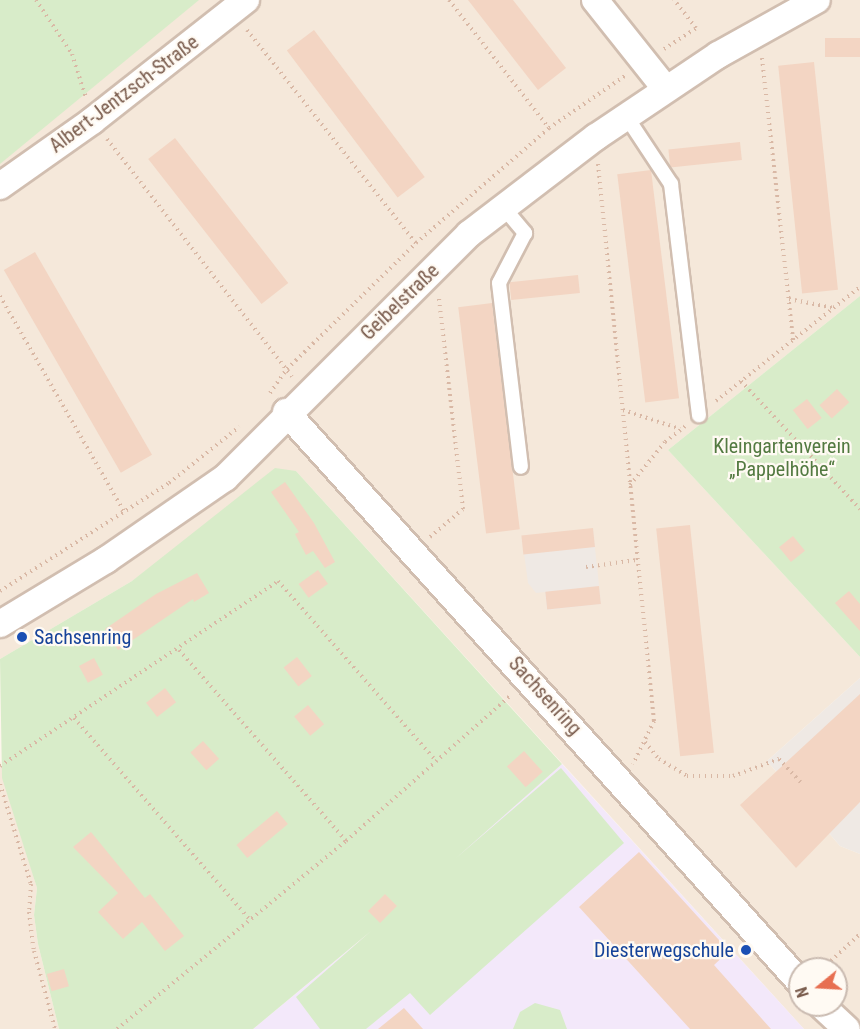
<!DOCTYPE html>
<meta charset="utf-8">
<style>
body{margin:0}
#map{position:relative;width:860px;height:1029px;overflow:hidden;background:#fdf6ec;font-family:"Roboto Condensed",sans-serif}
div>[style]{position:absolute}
.residential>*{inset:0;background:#f5e8da}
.industrial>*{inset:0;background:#efe9e4}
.education>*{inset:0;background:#f3e8fa}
.green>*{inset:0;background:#d8ecc9}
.building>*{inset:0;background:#f3d5c3;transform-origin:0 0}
.path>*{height:4px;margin-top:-2px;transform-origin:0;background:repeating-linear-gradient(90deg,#d9b8a5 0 1.5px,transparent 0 6px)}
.roads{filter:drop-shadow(2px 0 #d1beb0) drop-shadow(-2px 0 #d1beb0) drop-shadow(0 2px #d1beb0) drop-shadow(0 -2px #d1beb0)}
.lane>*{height:14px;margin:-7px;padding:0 7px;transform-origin:7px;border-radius:7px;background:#fff}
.street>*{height:26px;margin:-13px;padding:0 13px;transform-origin:13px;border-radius:13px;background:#fff}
.dots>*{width:16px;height:16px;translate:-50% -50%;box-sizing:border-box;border:3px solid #fffaf3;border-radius:50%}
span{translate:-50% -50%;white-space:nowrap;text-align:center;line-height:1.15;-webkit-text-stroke:4.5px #fffaf3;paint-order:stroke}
.street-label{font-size:20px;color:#7a5c4d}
.park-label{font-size:20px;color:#537a41}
.transit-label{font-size:20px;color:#164399}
.left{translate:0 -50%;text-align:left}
.right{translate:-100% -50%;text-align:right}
.north{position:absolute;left:788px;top:957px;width:60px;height:60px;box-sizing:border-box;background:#fffaf3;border:2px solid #cabbb1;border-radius:50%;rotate:252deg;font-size:16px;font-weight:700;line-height:24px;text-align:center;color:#7a5c4d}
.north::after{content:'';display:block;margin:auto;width:21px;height:27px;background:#e76f51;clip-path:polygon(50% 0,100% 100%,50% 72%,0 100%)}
</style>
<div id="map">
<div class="residential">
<div style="clip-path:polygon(evenodd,0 0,860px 0,860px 296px,668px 450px,860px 657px,860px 678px,767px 761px,840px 846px,860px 854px,860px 1029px,804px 1029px,296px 471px,132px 581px,0 659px,0 0,800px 969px,836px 969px,836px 1005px,800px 1005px,800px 969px)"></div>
<div style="clip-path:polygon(0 761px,37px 888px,34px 915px,38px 944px,59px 1029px,0 1029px)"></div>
</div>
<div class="industrial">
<div style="clip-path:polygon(593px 529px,601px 604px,547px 610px,545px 592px,536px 593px,528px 583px,522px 538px)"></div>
<div style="clip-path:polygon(860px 678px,860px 854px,840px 846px,767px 761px)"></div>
</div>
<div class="education">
<div style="clip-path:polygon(562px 764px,804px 1029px,253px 1029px,403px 905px)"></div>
</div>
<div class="green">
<div style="clip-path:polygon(0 0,199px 0,0 164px)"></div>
<div style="clip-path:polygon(860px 296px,860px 657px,668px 450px)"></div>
<div style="clip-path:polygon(275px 468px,296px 471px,562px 764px,455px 859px,561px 768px,624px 843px,430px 1015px,410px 993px,366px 1029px,320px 1029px,296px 997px,371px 931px,253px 1029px,59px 1029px,38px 944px,34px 915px,37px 888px,2px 778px,0 659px,132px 581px)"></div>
<div style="clip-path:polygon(535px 1003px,560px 1010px,567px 1029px,513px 1029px,520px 1012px)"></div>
</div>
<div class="building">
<div style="clip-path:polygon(468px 0,513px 0,566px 68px,538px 90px)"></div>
<div style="left:314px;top:30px;width:184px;height:34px;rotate:53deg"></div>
<div style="left:860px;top:38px;width:19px;height:35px;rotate:90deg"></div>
<div style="left:814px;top:62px;width:229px;height:36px;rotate:84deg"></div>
<div style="left:175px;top:138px;width:184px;height:34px;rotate:52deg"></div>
<div style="left:740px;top:142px;width:18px;height:72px;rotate:84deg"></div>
<div style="left:651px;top:170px;width:230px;height:34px;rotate:83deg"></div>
<div style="left:35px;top:252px;width:234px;height:36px;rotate:60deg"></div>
<div style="left:578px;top:275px;width:18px;height:69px;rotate:84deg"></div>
<div style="left:492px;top:303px;width:228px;height:34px;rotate:83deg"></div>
<div style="left:837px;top:389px;width:18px;height:24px;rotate:47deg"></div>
<div style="left:807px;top:399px;width:24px;height:18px;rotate:52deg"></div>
<div style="clip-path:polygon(285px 482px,314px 523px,335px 562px,325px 568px,313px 551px,306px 555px,295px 534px,299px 532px,271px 492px)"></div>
<div style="left:690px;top:525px;width:229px;height:34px;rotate:84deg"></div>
<div style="left:593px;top:528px;width:19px;height:72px;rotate:84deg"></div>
<div style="left:793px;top:536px;width:19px;height:18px;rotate:51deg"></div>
<div style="left:318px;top:570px;width:17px;height:24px;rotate:54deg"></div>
<div style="clip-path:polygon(197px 573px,209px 593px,194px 602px,193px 599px,118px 650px,105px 629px,156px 594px)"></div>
<div style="left:599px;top:586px;width:18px;height:54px;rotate:84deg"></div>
<div style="clip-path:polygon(849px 591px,860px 604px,860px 631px,835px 603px)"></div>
<div style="left:297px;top:657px;width:24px;height:17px;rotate:52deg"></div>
<div style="left:94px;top:658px;width:19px;height:17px;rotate:62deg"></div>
<div style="left:165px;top:688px;width:18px;height:24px;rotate:52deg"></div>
<div style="clip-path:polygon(860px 694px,860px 802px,796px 868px,740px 805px)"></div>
<div style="left:308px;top:705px;width:25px;height:18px;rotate:50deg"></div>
<div style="left:203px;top:741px;width:24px;height:17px;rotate:48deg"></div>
<div style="left:524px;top:751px;width:28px;height:23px;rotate:48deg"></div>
<div style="left:277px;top:811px;width:17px;height:53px;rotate:50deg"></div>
<div style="clip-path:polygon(91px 832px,145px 898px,150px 894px,184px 936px,165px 951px,142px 922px,123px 939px,98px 912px,118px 893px,73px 847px)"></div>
<div style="clip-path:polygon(639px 852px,729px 951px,714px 965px,771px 1029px,690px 1029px,579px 907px)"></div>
<div style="left:385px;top:894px;width:17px;height:24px;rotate:45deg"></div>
<div style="left:64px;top:969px;width:18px;height:18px;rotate:74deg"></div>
<div style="clip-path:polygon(404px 1008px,423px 1029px,378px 1029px)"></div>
</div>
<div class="path">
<div style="left:36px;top:0;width:65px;rotate:56.3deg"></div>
<div style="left:72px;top:54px;width:46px;rotate:72.3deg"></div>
<div style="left:449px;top:0;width:162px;rotate:52deg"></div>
<div style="left:247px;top:30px;width:272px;rotate:51.6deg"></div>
<div style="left:664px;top:49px;width:38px;rotate:-33deg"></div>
<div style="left:696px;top:28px;width:36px;rotate:-128deg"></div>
<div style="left:762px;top:58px;width:284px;rotate:83.7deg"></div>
<div style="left:107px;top:139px;width:301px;rotate:52.1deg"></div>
<div style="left:598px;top:164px;width:560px;rotate:84.26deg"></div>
<div style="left:654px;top:721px;width:48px;rotate:116deg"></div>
<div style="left:0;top:296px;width:249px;rotate:60.1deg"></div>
<div style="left:789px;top:299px;width:46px;rotate:11.3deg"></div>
<div style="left:741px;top:381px;width:175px;rotate:47.1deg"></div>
<div style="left:270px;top:393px;width:29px;rotate:-55deg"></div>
<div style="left:287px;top:369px;width:180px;rotate:-44.3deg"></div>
<div style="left:416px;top:243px;width:176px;rotate:-40.8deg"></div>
<div style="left:549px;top:128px;width:93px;rotate:-34.5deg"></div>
<div style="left:716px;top:401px;width:184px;rotate:-38.4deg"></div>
<div style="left:623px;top:410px;width:60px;rotate:18.4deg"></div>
<div style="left:630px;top:485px;width:55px;rotate:-50.9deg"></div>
<div style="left:665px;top:442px;width:28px;rotate:-38deg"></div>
<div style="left:430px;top:537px;width:43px;rotate:-40.3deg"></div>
<div style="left:463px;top:509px;width:213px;rotate:-96.5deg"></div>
<div style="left:586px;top:567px;width:51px;rotate:-7.8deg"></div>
<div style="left:0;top:591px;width:201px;rotate:-32.6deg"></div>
<div style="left:169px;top:483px;width:90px;rotate:-38.7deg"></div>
<div style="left:179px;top:650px;width:254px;rotate:48.8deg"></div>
<div style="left:74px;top:718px;width:268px;rotate:48.9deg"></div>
<div style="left:645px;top:742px;width:22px;rotate:51deg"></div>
<div style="left:659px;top:759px;width:33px;rotate:31deg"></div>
<div style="left:687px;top:776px;width:46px"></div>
<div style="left:733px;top:776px;width:49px;rotate:-20.3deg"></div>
<div style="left:779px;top:759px;width:35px;rotate:47deg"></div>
<div style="left:0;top:766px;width:334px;rotate:-33.6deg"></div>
<div style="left:278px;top:581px;width:240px;rotate:48.7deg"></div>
<div style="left:0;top:784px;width:105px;rotate:72.8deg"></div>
<div style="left:31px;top:884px;width:28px;rotate:94deg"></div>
<div style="left:29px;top:912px;width:39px;rotate:83deg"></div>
<div style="left:34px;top:951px;width:81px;rotate:74.9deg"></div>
<div style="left:822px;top:969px;width:52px;rotate:-42.6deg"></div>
<div style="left:117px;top:1029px;width:296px;rotate:-39.4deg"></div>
<div style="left:346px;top:841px;width:220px;rotate:-41.5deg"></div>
</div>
<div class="roads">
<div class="lane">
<div style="left:626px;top:116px;width:82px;rotate:56.5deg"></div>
<div style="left:671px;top:184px;width:233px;rotate:83.1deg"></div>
<div style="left:504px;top:208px;width:33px;rotate:50deg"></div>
<div style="left:525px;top:233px;width:56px;rotate:117.5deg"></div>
<div style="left:499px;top:283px;width:185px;rotate:83.2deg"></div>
</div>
<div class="street">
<div style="left:595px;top:0;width:112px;rotate:51.5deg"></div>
<div style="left:0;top:186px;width:113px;rotate:-35.2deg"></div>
<div style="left:92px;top:121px;width:196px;rotate:-38.2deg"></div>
<div style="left:286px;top:412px;width:768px;rotate:47.96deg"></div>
<div style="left:0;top:624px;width:124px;rotate:-31.1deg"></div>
<div style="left:106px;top:560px;width:145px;rotate:-34.6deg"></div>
<div style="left:225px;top:478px;width:345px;rotate:-45deg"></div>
<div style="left:469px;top:234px;width:160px;rotate:-37.4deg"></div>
<div style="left:596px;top:137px;width:147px;rotate:-33.9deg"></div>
<div style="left:718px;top:55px;width:113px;rotate:-29.1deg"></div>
<div style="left:821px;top:1005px;width:35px;rotate:43deg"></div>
</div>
</div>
<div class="dots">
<div style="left:22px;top:637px;background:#1a4fb4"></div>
<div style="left:746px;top:950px;background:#1a4fb4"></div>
</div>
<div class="street-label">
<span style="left:124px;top:94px;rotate:-37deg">Albert-Jentzsch-Straße</span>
<span style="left:400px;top:302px;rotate:-44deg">Geibelstraße</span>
<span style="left:545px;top:696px;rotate:48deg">Sachsenring</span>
</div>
<div class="park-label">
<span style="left:782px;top:458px">Kleingartenverein<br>„Pappelhöhe“</span>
</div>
<div class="transit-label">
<span class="left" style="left:34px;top:637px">Sachsenring</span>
<span class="right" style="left:734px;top:950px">Diesterwegschule</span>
</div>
<div class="north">N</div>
</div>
